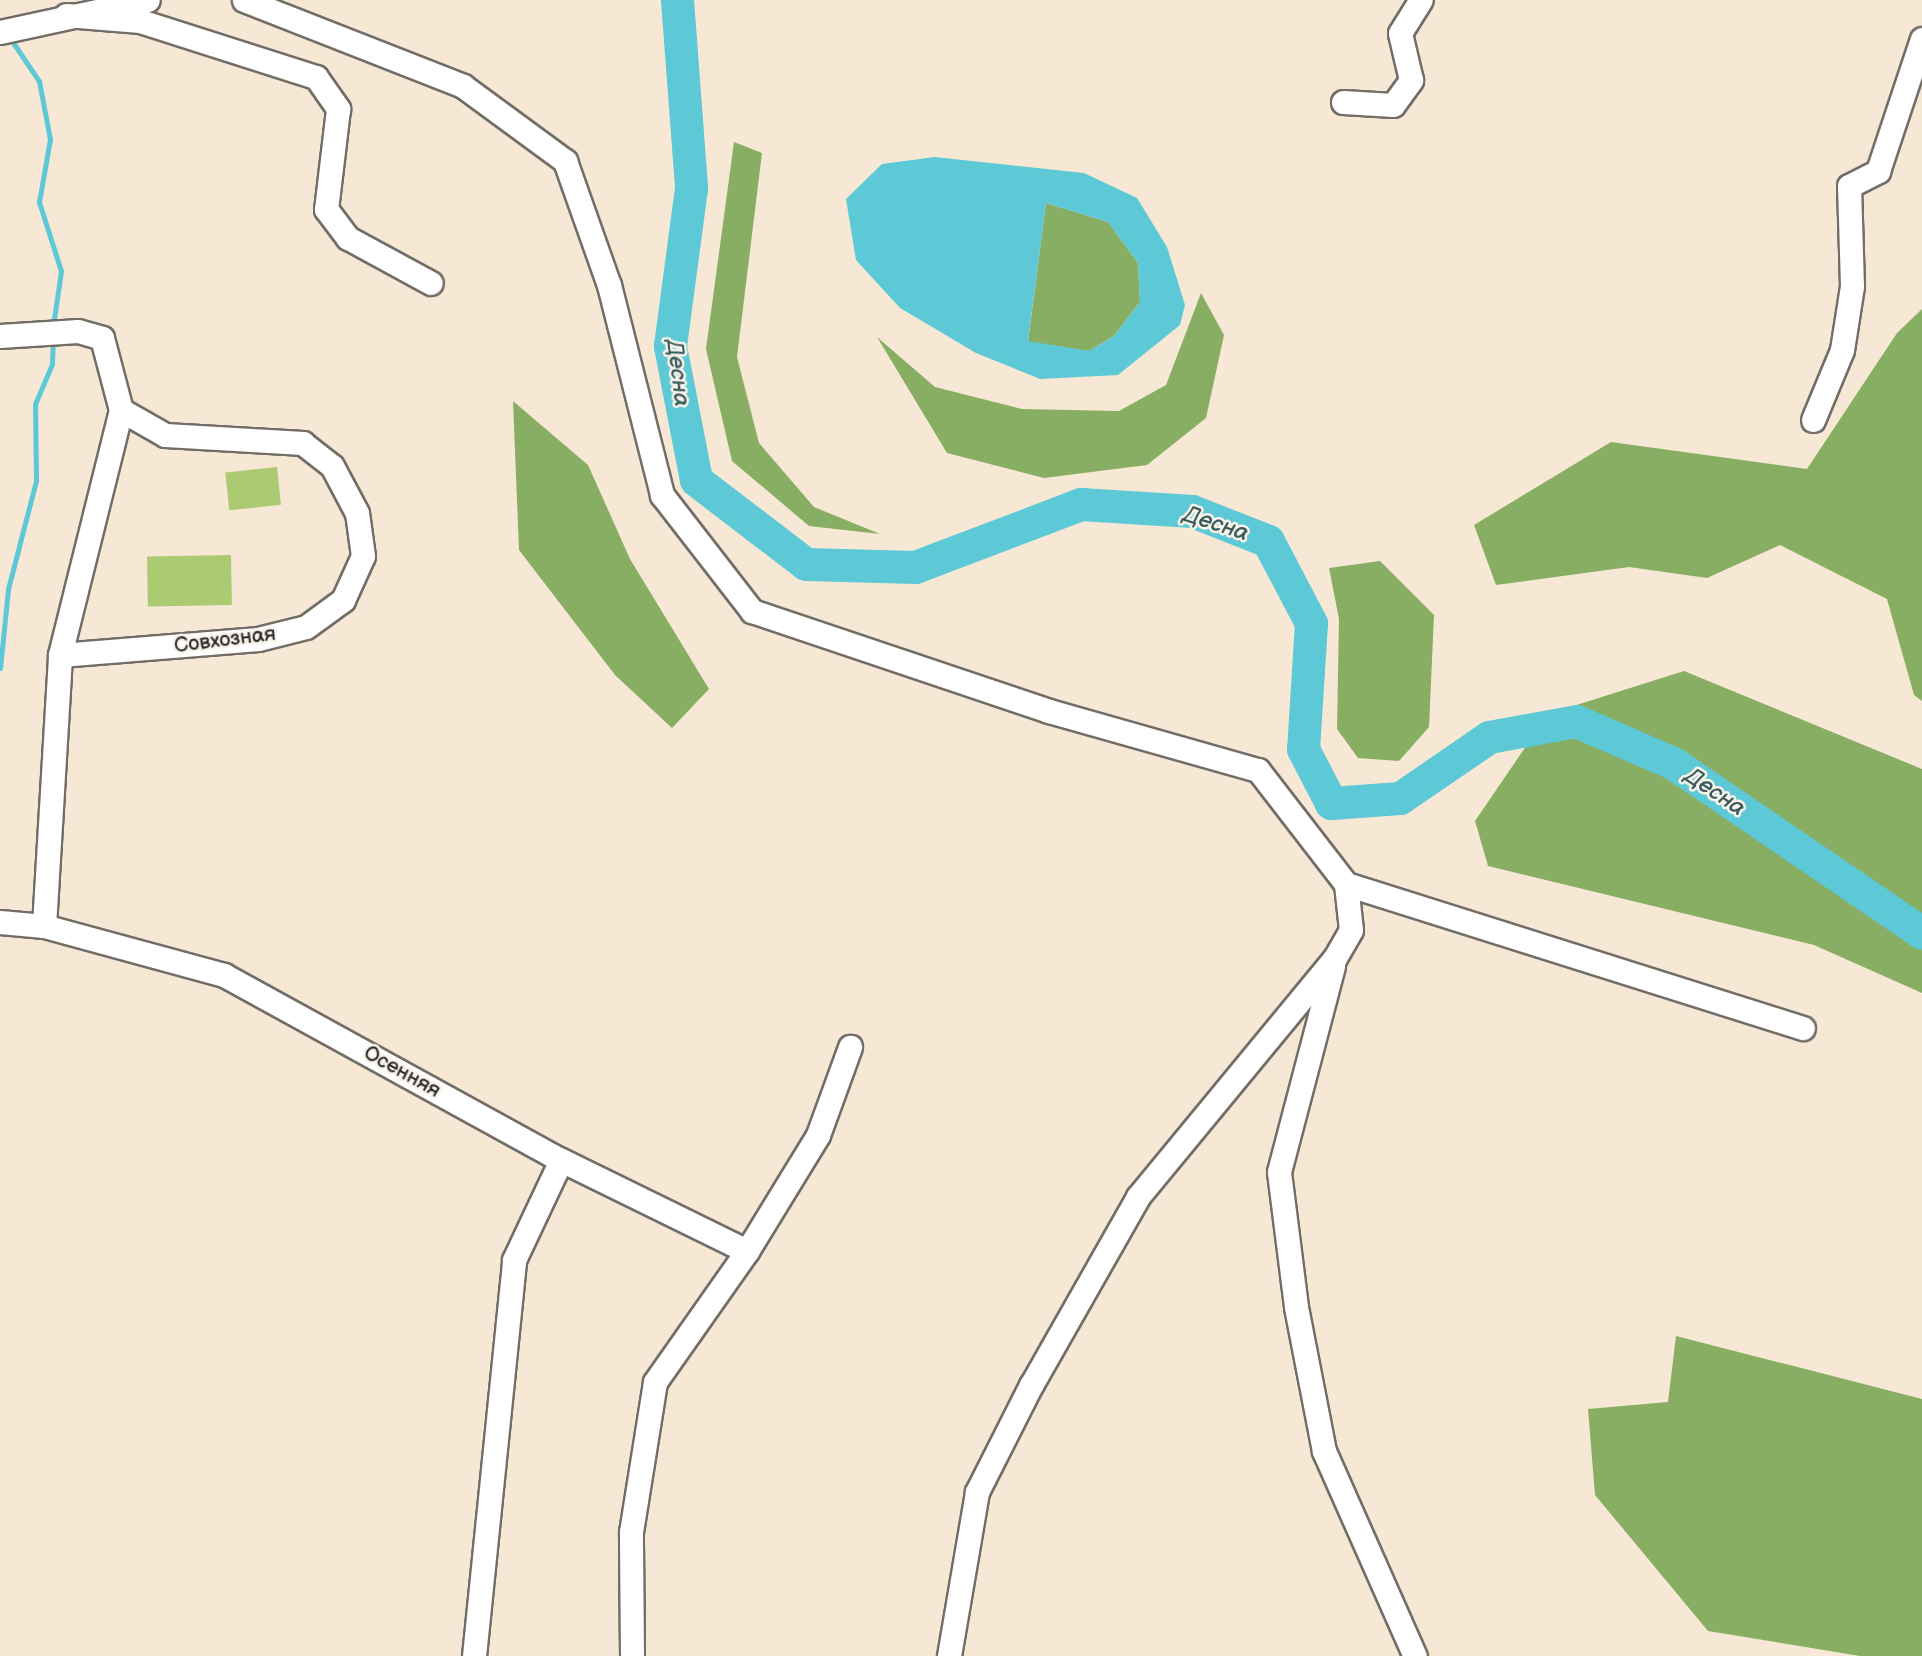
<!DOCTYPE html>
<meta charset="utf-8">
<style>
body{margin:0}
#map{position:relative;width:1922px;height:1656px;overflow:hidden;background:#f6e8d5;font-family:"Balsamiq Sans",sans-serif}
div>[style]{position:absolute}
.green>*{inset:0;background:#abca72;transform-origin:0 0}
.forest>*{inset:0;background:#88ae64}
.water>*{inset:0;background:#5dc8d6}
.stream>*{height:5px;margin:-2.5px;padding:0 2.5px;transform-origin:2.5px;border-radius:2.5px;background:#5dc8d6}
.river>*{height:33px;margin:-16.5px;padding:0 16.5px;transform-origin:16.5px;border-radius:16.5px;background:#5dc8d6}
.roads{filter:drop-shadow(2px 0 #726d66) drop-shadow(-2px 0 #726d66) drop-shadow(0 2px #726d66) drop-shadow(0 -2px #726d66)}
.minor>*{height:23px;margin:-11.5px;padding:0 11.5px;transform-origin:11.5px;border-radius:11.5px;background:#fff}
span{translate:-50% -50%;white-space:nowrap;text-align:center;line-height:1.15;-webkit-text-stroke:5px #f7f3e8;paint-order:stroke}
.street-label{font-size:21px;color:#2b2b2b}
.water-label{font-size:23px;color:#3a5a5e;font-style:italic}
</style>
<div id="map">
<div class="green">
<div style="left:277px;top:467px;width:38px;height:52px;rotate:84deg"></div>
<div style="left:231px;top:555px;width:50px;height:84px;rotate:89deg"></div>
</div>
<div class="forest">
<div style="clip-path:polygon(734px 142px,762px 153px,737px 357px,759px 443px,814px 507px,880px 534px,809px 526px,732px 461px,706px 349px)"></div>
<div style="clip-path:polygon(1046px 203px,1108px 222px,1138px 263px,1140px 302px,1114px 336px,1089px 351px,1028px 342px)"></div>
<div style="clip-path:polygon(1201px 293px,1224px 335px,1206px 418px,1147px 465px,1044px 478px,947px 453px,877px 337px,935px 387px,1022px 409px,1119px 411px,1166px 385px)"></div>
<div style="clip-path:polygon(1922px 309px,1922px 701px,1914px 695px,1887px 599px,1780px 545px,1707px 578px,1629px 567px,1496px 585px,1474px 525px,1611px 442px,1807px 469px,1897px 333px)"></div>
<div style="clip-path:polygon(513px 401px,588px 465px,630px 559px,709px 689px,672px 728px,615px 675px,519px 550px)"></div>
<div style="clip-path:polygon(1380px 561px,1434px 615px,1429px 727px,1399px 761px,1358px 758px,1337px 729px,1339px 619px,1329px 568px)"></div>
<div style="clip-path:polygon(1684px 671px,1922px 769px,1922px 993px,1814px 945px,1488px 866px,1475px 821px,1548px 714px)"></div>
<div style="clip-path:polygon(1676px 1336px,1922px 1399px,1922px 1656px,1860px 1656px,1708px 1631px,1595px 1495px,1588px 1409px,1668px 1402px)"></div>
</div>
<div class="water">
<div style="clip-path:polygon(evenodd,935px 157px,1084px 173px,1137px 198px,1167px 247px,1185px 305px,1180px 325px,1118px 375px,1040px 379px,976px 353px,900px 308px,856px 260px,846px 199px,882px 164px,935px 157px,1046px 203px,1108px 222px,1138px 263px,1140px 302px,1114px 336px,1089px 351px,1028px 341px,1046px 203px)"></div>
</div>
<div class="stream">
<div style="left:12px;top:41px;width:48px;rotate:56deg"></div>
<div style="left:39px;top:81px;width:59px;rotate:79.3deg"></div>
<div style="left:50px;top:139px;width:64px;rotate:99.9deg"></div>
<div style="left:39px;top:202px;width:72px;rotate:72.3deg"></div>
<div style="left:61px;top:271px;width:56px;rotate:98.3deg"></div>
<div style="left:0;top:668px;width:79px;rotate:-84.2deg"></div>
<div style="left:8px;top:589px;width:112px;rotate:-75.5deg"></div>
<div style="left:36px;top:481px;width:77px;rotate:-90.7deg"></div>
<div style="left:35px;top:404px;width:43px;rotate:-67deg"></div>
<div style="left:52px;top:364px;width:24px;rotate:-88deg"></div>
</div>
<div class="river">
<div style="left:677px;top:0;width:189px;rotate:85.7deg"></div>
<div style="left:691px;top:188px;width:159px;rotate:97.6deg"></div>
<div style="left:670px;top:346px;width:136px;rotate:79deg"></div>
<div style="left:696px;top:480px;width:138px;rotate:37.4deg"></div>
<div style="left:806px;top:564px;width:109px;rotate:1.6deg"></div>
<div style="left:915px;top:567px;width:178px;rotate:-20.8deg"></div>
<div style="left:1081px;top:504px;width:111px;rotate:3.6deg"></div>
<div style="left:1192px;top:511px;width:82px;rotate:21.5deg"></div>
<div style="left:1268px;top:541px;width:93px;rotate:62.3deg"></div>
<div style="left:1311px;top:623px;width:126px;rotate:93.6deg"></div>
<div style="left:1303px;top:749px;width:61px;rotate:62.6deg"></div>
<div style="left:1331px;top:803px;width:69px;rotate:-4.1deg"></div>
<div style="left:1400px;top:798px;width:108px;rotate:-34.4deg"></div>
<div style="left:1489px;top:737px;width:88px;rotate:-10.4deg"></div>
<div style="left:1576px;top:721px;width:106px;rotate:23.4deg"></div>
<div style="left:1673px;top:763px;width:301px;rotate:34.3deg"></div>
</div>
<div class="roads">
<div class="minor">
<div style="left:244px;top:0;width:235px;rotate:21.4deg"></div>
<div style="left:463px;top:86px;width:127px;rotate:36.3deg"></div>
<div style="left:565px;top:161px;width:132px;rotate:70.5deg"></div>
<div style="left:609px;top:285px;width:217px;rotate:75.8deg"></div>
<div style="left:662px;top:495px;width:147px;rotate:52.2deg"></div>
<div style="left:752px;top:611px;width:313px;rotate:18.6deg"></div>
<div style="left:1049px;top:711px;width:217px;rotate:15.8deg"></div>
<div style="left:1258px;top:770px;width:144px;rotate:52.3deg"></div>
<div style="left:1346px;top:884px;width:46px;rotate:83.8deg"></div>
<div style="left:1351px;top:930px;width:34px;rotate:120deg"></div>
<div style="left:1334px;top:959px;width:308px;rotate:129.5deg"></div>
<div style="left:1138px;top:1197px;width:216px;rotate:119.6deg"></div>
<div style="left:1031px;top:1385px;width:120px;rotate:116.8deg"></div>
<div style="left:977px;top:1492px;width:166px;rotate:99.7deg"></div>
<div style="left:66px;top:15px;width:74px;rotate:4.6deg"></div>
<div style="left:140px;top:21px;width:185px;rotate:17.7deg"></div>
<div style="left:316px;top:77px;width:39px;rotate:55deg"></div>
<div style="left:338px;top:109px;width:101px;rotate:96.8deg"></div>
<div style="left:326px;top:209px;width:36px;rotate:53deg"></div>
<div style="left:348px;top:238px;width:94px;rotate:28.5deg"></div>
<div style="left:0;top:32px;width:151px;rotate:-12.2deg"></div>
<div style="left:1343px;top:102px;width:50px;rotate:3.4deg"></div>
<div style="left:1393px;top:105px;width:31px;rotate:-54deg"></div>
<div style="left:1411px;top:80px;width:48px;rotate:-103.2deg"></div>
<div style="left:1400px;top:33px;width:39px;rotate:-58deg"></div>
<div style="left:0;top:336px;width:78px;rotate:-3.7deg"></div>
<div style="left:78px;top:331px;width:25px;rotate:16deg"></div>
<div style="left:102px;top:338px;width:74px;rotate:75.2deg"></div>
<div style="left:121px;top:410px;width:252px;rotate:104deg"></div>
<div style="left:60px;top:655px;width:199px;rotate:-4.6deg"></div>
<div style="left:258px;top:639px;width:49px;rotate:-14deg"></div>
<div style="left:306px;top:627px;width:46px;rotate:-36.1deg"></div>
<div style="left:343px;top:600px;width:48px;rotate:-65.6deg"></div>
<div style="left:363px;top:556px;width:43px;rotate:-97.9deg"></div>
<div style="left:357px;top:513px;width:53px;rotate:-118deg"></div>
<div style="left:332px;top:466px;width:37px;rotate:-142deg"></div>
<div style="left:303px;top:443px;width:138px;rotate:-176.7deg"></div>
<div style="left:165px;top:435px;width:51px;rotate:-150.4deg"></div>
<div style="left:1813px;top:420px;width:76px;rotate:-67.5deg"></div>
<div style="left:1842px;top:350px;width:65px;rotate:-81.1deg"></div>
<div style="left:1852px;top:286px;width:100px;rotate:-91.7deg"></div>
<div style="left:1849px;top:186px;width:33px;rotate:-27deg"></div>
<div style="left:1878px;top:171px;width:139px;rotate:-71.6deg"></div>
<div style="left:1346px;top:884px;width:479px;rotate:17.5deg"></div>
<div style="left:0;top:922px;width:44px;rotate:5.2deg"></div>
<div style="left:44px;top:926px;width:187px;rotate:15.2deg"></div>
<div style="left:224px;top:975px;width:384px;rotate:28.8deg"></div>
<div style="left:561px;top:1160px;width:207px;rotate:26.1deg"></div>
<div style="left:44px;top:926px;width:271px;rotate:-86.6deg"></div>
<div style="left:1333px;top:966px;width:213px;rotate:104.7deg"></div>
<div style="left:1279px;top:1172px;width:136px;rotate:82.8deg"></div>
<div style="left:1296px;top:1307px;width:147px;rotate:79deg"></div>
<div style="left:1324px;top:1451px;width:224px;rotate:66.1deg"></div>
<div style="left:474px;top:1656px;width:398px;rotate:-84.2deg"></div>
<div style="left:514px;top:1260px;width:110px;rotate:-64.8deg"></div>
<div style="left:632px;top:1656px;width:124px;rotate:-90.5deg"></div>
<div style="left:631px;top:1532px;width:152px;rotate:-80.9deg"></div>
<div style="left:655px;top:1382px;width:160px;rotate:-54.9deg"></div>
<div style="left:747px;top:1251px;width:136px;rotate:-58.5deg"></div>
<div style="left:818px;top:1135px;width:94px;rotate:-70deg"></div>
</div>
</div>
<div class="street-label">
<span style="left:225px;top:640px;rotate:-7deg">Совхозная</span>
<span style="left:402px;top:1072px;rotate:29deg">Осенняя</span>
</div>
<div class="water-label">
<span style="left:678px;top:373px;rotate:83deg">Десна</span>
<span style="left:1216px;top:524px;rotate:18deg">Десна</span>
<span style="left:1715px;top:792px;rotate:34deg">Десна</span>
</div>
</div>
